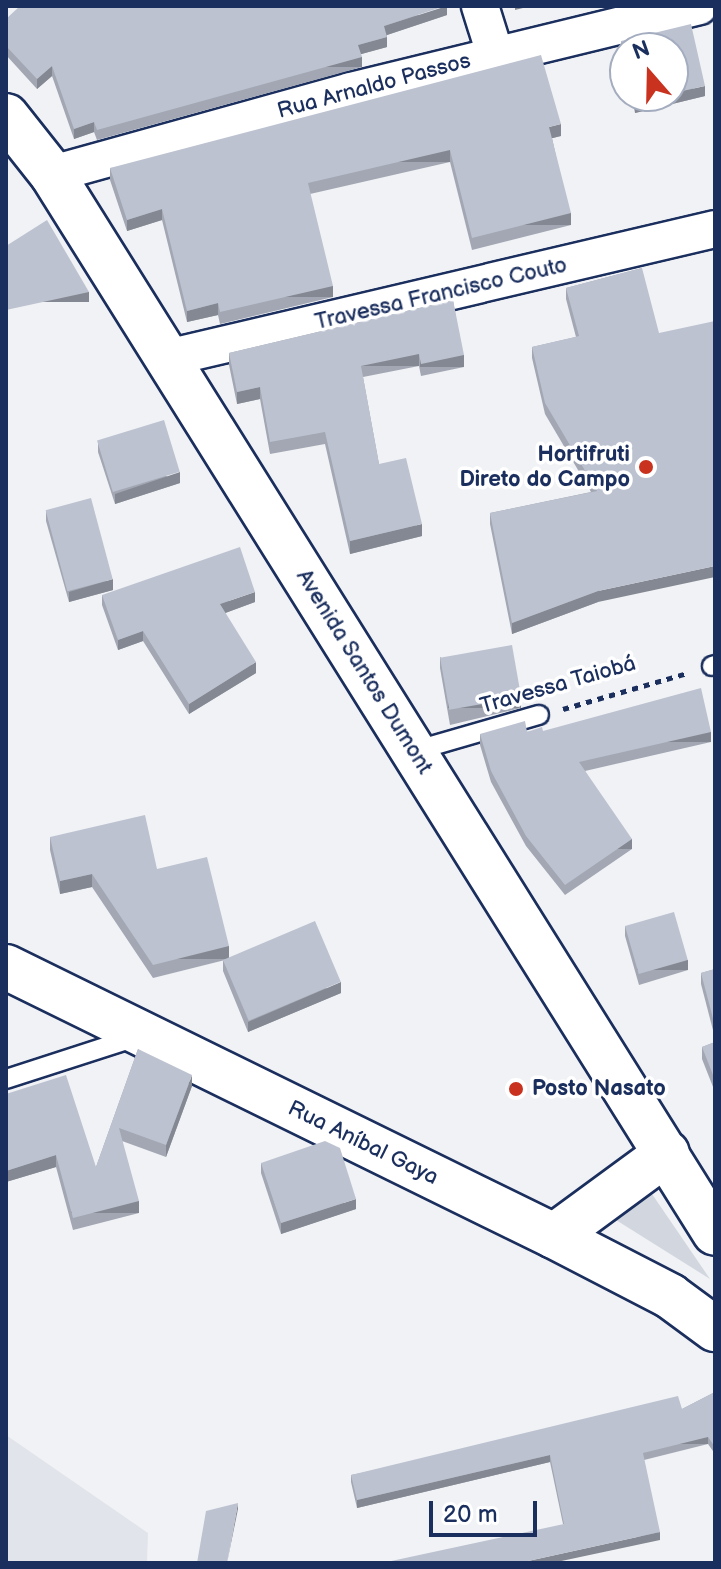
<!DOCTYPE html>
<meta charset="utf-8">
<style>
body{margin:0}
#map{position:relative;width:721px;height:1569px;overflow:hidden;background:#f1f2f5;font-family:"Balsamiq Sans",sans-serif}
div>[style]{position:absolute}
.built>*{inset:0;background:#e1e4ea}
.green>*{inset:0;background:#d2d6df}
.path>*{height:5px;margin-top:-2.5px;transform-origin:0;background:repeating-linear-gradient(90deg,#1b2f5e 0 6px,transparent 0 12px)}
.roads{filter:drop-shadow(2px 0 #1b2f5e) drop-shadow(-2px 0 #1b2f5e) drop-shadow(0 2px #1b2f5e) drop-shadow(0 -2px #1b2f5e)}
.service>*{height:18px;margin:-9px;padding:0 9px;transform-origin:9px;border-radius:9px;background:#fff}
.minor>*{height:36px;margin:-18px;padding:0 18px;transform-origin:18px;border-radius:18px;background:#fff}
.secondary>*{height:44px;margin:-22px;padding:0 22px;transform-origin:22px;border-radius:22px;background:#fff}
.wall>*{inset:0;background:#a2a7b3}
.shaded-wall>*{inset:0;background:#848892;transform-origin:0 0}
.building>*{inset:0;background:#bcc2d0;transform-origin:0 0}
.dots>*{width:22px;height:22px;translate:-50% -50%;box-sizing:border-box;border:4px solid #fff;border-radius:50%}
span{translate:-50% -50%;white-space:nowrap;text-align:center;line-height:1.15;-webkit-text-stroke:7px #fff;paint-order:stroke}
.street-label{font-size:22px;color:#1b2f5e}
.poi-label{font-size:22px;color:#1b2f5e;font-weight:700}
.right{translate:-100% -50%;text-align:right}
.left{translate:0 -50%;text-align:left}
.frame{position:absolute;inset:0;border:8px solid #1b2f5e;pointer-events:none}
.north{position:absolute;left:609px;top:32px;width:80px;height:80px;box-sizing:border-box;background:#fff;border:2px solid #a4acbf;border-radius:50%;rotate:340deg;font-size:22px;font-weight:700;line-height:32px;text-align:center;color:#1b2f5e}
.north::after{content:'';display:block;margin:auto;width:28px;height:36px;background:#c8321e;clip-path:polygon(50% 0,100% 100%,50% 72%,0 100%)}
.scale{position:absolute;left:429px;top:1501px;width:108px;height:36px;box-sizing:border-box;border:4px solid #1b2f5e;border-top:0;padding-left:10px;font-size:24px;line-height:28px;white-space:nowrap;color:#1b2f5e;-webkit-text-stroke:6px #fff;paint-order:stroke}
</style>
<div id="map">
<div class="built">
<div style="clip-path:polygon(6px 1435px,148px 1533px,147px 1563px,6px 1563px)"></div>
</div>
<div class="green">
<div style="clip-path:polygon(652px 1194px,710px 1279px,616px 1220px)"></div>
</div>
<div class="path">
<div style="left:563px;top:709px;width:130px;rotate:-16.1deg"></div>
</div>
<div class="roads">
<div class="service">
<div style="left:712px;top:666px;width:3px;rotate:-18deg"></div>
<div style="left:414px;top:751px;width:130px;rotate:-16.1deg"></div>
<div style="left:6px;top:1079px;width:137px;rotate:-17.9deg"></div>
</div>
<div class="minor">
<div style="left:480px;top:6px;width:50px;rotate:72.6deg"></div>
<div style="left:52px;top:174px;width:310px;rotate:-15.5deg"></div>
<div style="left:351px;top:91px;width:358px;rotate:-13.7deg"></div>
<div style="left:167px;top:358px;width:563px;rotate:-13.25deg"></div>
</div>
<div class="secondary">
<div style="left:6px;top:116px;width:74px;rotate:51.6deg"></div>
<div style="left:52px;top:174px;width:1249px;rotate:57.95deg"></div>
<div style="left:6px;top:967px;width:610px;rotate:26.15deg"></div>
<div style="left:554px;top:1236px;width:131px;rotate:27.3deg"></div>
<div style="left:670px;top:1296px;width:56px;rotate:36.3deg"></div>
<div style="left:554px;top:1236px;width:140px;rotate:-36.3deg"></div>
</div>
</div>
<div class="wall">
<div style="clip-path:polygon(447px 15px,387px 35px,387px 47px,361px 54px,362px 67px,97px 140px,94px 132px,74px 139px,52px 76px,37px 89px,6px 55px,6px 19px)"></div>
<div style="clip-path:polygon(621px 41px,705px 96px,635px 113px,631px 96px,673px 96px,625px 48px,625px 70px,621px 52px)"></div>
<div style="clip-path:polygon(561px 136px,552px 138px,571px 225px,472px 250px,450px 162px,310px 194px,333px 297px,220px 324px,218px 315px,187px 322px,162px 220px,127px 231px,110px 180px,110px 168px)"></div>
<div style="clip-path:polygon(642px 268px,598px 602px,512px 634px,490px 524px,490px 513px,591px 492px,545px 414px,532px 358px,532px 347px,576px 337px,566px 299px,566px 288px)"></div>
<div style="clip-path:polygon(453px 300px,464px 367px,421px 376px,419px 366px,363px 377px,379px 464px,422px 536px,350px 554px,325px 444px,270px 454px,260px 399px,237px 404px,229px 365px,229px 353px)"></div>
<div style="clip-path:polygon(98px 442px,180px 483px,115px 504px,98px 452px)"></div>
<div style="clip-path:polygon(46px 511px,113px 590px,69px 602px,46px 521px)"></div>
<div style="clip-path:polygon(102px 595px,255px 602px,225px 613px,256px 673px,189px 714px,143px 641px,118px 650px,102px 605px)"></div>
<div style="clip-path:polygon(440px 657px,521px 708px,450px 725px,440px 668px)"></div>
<div style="clip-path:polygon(543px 731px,711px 742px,585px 771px,632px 849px,565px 895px,526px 846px,491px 782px,480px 745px,480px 734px)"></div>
<div style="clip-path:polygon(50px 837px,157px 869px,229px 958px,341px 993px,248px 1032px,223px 971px,223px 961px,225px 960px,153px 978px,92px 887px,60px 894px,50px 850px)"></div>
<div style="clip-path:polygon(625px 926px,688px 970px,639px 985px,625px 936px)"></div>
<div style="clip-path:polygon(715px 969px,715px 1038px,701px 984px,701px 973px)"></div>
<div style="clip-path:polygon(715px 1042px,715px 1092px,702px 1059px,702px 1047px)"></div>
<div style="clip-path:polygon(138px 1049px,192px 1086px,166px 1157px,122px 1141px,139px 1213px,73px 1230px,56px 1167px,6px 1182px,6px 1094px,96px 1167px)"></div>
<div style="clip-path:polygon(261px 1163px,356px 1209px,281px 1234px,261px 1173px)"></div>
<div style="clip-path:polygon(715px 1392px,715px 1454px,708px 1444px,644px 1460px,660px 1540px,563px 1524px,550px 1462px,357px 1508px,351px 1482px,351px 1475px,682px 1409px)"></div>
</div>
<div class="shaded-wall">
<div style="clip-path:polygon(447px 6px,447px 15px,384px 36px,384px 26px)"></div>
<div style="clip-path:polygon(515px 6px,531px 6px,515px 10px)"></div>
<div style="clip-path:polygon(387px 37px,387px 47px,358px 55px,358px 45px)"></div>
<div style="left:362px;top:57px;width:10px;height:275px;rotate:90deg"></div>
<div style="clip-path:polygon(52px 66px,52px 76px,37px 89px,37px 79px)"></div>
<div style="clip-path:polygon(705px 86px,705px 96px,635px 113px,635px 103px,662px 96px,673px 96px,673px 93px)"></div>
<div style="clip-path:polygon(94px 122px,94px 132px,74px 139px,74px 129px)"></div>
<div style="clip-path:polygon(561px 124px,561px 136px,549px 139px,549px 127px)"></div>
<div style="left:450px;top:150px;width:12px;height:146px;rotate:90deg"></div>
<div style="clip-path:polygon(162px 209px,162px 220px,127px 231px,127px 220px)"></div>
<div style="left:571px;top:213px;width:12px;height:102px;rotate:90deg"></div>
<div style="left:333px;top:286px;width:11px;height:116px;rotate:90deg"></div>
<div style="left:89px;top:292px;width:10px;height:85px;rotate:90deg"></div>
<div style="clip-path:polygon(218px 303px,218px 315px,187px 322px,187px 311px)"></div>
<div style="left:419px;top:354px;width:12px;height:59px;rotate:90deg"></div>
<div style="left:464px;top:355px;width:12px;height:44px;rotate:90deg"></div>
<div style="clip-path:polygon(260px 387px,260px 399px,237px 404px,237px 392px)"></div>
<div style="clip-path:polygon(180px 472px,180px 483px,115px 504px,115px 494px)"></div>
<div style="clip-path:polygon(422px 524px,422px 536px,350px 554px,350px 541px)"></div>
<div style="clip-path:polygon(715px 566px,715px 577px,598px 602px,512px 634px,512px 623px,598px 591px)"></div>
<div style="clip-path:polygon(113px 579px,113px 590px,69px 602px,69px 592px)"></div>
<div style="clip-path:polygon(255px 592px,255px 602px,220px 615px,220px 604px)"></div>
<div style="clip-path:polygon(143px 631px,143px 641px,118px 650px,118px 640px)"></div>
<div style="clip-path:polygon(256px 662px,256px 673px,189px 714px,189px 704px)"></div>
<div style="left:521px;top:697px;width:11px;height:73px;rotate:90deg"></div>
<div style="left:711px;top:732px;width:10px;height:135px;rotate:90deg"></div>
<div style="left:632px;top:839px;width:10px;height:81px;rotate:90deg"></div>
<div style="clip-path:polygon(92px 874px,92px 887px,60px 894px,60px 881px)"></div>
<div style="left:229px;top:946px;width:13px;height:78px;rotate:90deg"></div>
<div style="left:688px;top:960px;width:10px;height:51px;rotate:90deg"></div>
<div style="clip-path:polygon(341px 982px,341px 993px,248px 1032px,248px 1022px)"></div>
<div style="clip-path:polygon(192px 1075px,192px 1086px,166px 1157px,166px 1145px)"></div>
<div style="clip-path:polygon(56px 1155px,56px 1167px,6px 1182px,6px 1171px)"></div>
<div style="clip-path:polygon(356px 1199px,356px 1209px,281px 1234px,281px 1223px)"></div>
<div style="left:139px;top:1201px;width:12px;height:68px;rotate:90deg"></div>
<div style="left:708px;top:1437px;width:7px;height:67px;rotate:90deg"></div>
<div style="clip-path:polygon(550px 1455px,550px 1462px,357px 1508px,357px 1500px)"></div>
<div style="clip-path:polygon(238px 1503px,238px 1509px,227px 1563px)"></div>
<div style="clip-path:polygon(660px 1532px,660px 1540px,552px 1563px,519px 1563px)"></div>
</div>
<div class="building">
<div style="clip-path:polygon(20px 6px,445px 6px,384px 26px,387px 37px,358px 45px,362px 57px,97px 130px,94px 122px,74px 129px,52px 66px,37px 79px,6px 46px,6px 19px)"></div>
<div style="clip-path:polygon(691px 24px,705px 86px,673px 93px,673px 48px,625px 48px,625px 59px,621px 41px)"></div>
<div style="clip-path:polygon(541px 55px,561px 124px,549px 127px,571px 213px,472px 238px,450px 150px,308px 183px,333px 286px,220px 312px,218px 303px,187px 311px,162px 209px,127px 220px,110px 168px)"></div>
<div style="clip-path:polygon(634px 96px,662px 96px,635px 103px)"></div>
<div style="clip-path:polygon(47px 220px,89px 292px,6px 310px,6px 246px)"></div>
<div style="clip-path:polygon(642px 268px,659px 333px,715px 321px,715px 566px,598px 591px,512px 623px,490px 513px,597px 491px,545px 403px,532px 347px,579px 336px,566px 288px)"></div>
<div style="clip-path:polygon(453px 300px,464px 355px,421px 364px,419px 354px,361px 366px,379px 464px,406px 458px,422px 524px,350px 541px,325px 432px,270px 442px,260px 387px,237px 392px,229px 353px)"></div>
<div style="left:164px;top:420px;width:54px;height:70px;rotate:73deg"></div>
<div style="left:91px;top:498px;width:84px;height:47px;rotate:75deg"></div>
<div style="clip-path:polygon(240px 547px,255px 592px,220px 604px,256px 662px,189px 704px,143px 631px,118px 640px,102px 595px)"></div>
<div style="left:512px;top:645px;width:53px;height:73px;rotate:80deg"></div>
<div style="clip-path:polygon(701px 688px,711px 732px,579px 762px,632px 839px,565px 885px,526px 836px,491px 771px,480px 734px,525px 721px,527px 732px,542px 727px,543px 731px)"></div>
<div style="clip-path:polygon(145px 815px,157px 869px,207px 857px,229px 946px,153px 965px,92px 874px,60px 881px,50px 837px)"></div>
<div style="left:674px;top:912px;width:50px;height:51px;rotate:74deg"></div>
<div style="left:315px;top:921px;width:66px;height:100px;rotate:67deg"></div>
<div style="clip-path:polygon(715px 969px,715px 1026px,701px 973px)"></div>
<div style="clip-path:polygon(715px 1042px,715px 1080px,702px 1047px)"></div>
<div style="clip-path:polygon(138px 1049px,192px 1075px,166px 1145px,119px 1128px,139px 1201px,73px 1218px,56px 1155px,6px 1171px,6px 1094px,66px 1075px,96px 1167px)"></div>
<div style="clip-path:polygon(325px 1141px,340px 1148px,356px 1199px,281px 1223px,261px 1163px)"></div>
<div style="clip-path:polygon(715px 1392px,715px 1447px,708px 1437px,643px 1453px,660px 1532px,519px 1563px,382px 1563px,564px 1524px,550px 1455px,357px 1500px,351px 1475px,678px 1396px,682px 1409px)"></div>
<div style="clip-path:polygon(238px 1503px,227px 1563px,197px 1563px,206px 1511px)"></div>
</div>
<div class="dots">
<div style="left:646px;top:467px;background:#c8321e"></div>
<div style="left:516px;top:1089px;background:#c8321e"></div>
</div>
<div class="street-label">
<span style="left:374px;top:86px;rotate:-15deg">Rua Arnaldo Passos</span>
<span style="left:441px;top:294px;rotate:-13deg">Travessa Francisco Couto</span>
<span style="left:364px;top:672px;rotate:58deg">Avenida Santos Dumont</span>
<span style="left:558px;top:685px;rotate:-16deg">Travessa Taiobá</span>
<span style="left:363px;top:1143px;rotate:26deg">Rua Aníbal Gaya</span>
</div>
<div class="poi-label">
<span class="right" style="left:630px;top:467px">Hortifruti<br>Direto do Campo</span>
<span class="left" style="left:532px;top:1089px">Posto Nasato</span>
</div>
<div class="frame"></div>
<div class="north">N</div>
<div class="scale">20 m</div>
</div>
